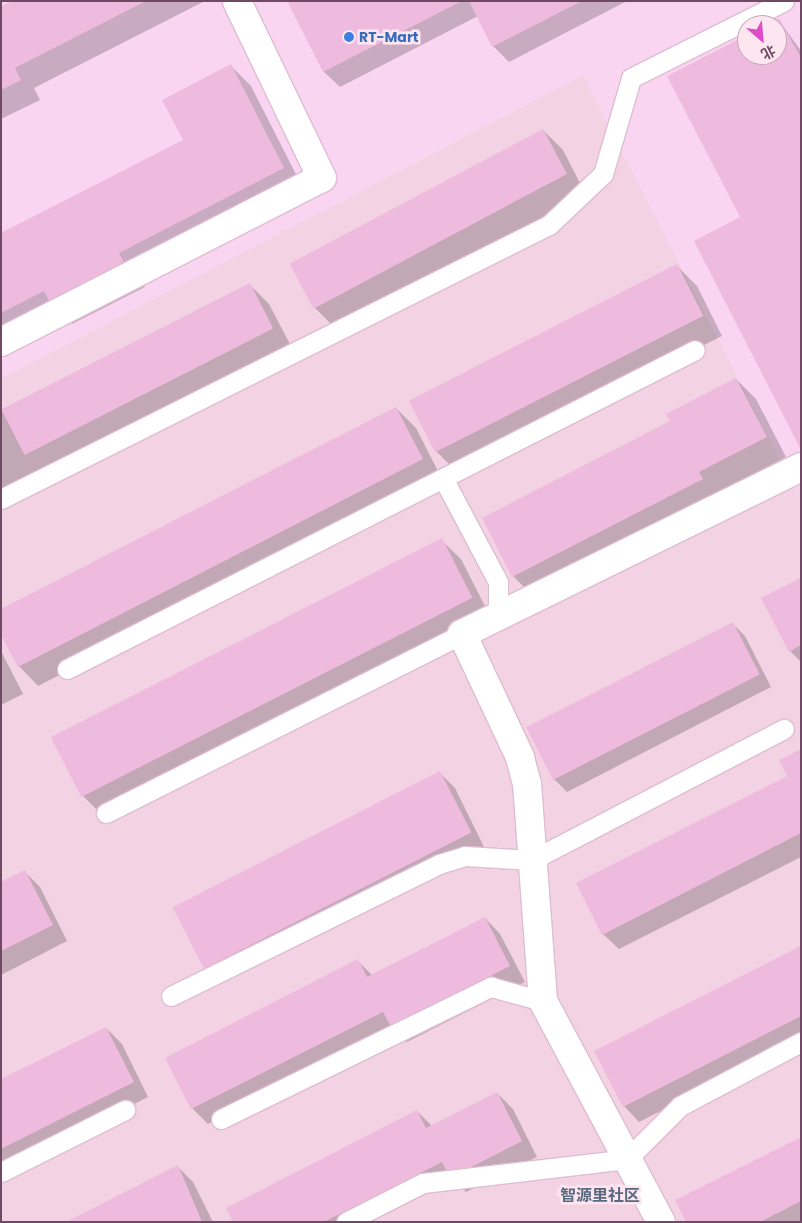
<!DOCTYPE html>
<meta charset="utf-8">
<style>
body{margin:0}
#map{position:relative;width:802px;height:1223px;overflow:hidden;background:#fae0ec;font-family:Poppins,"Noto Sans SC",sans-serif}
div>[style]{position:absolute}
.residential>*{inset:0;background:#f3d2e3}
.commercial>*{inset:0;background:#fad5f2}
.shadow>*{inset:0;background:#0003}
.building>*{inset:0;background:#eebadd;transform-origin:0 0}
.roads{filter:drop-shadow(1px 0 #debdd1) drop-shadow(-1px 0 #debdd1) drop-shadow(0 1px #debdd1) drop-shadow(0 -1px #debdd1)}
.lane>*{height:19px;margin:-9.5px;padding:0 9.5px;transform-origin:9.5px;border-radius:9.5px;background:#fff}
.street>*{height:28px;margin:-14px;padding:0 14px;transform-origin:14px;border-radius:14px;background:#fff}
.dots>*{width:14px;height:14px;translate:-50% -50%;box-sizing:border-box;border:2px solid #fee6f1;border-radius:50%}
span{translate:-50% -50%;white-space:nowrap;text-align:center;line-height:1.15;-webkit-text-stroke:5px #fee6f1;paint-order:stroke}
.shop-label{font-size:14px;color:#366cbe;font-weight:700}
.left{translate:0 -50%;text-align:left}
.quarter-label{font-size:16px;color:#586980;font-weight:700}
.frame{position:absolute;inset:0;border:2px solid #704965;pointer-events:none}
.north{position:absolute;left:737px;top:15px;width:50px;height:50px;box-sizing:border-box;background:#fee6f1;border:1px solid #c5a7b9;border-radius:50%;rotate:153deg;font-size:14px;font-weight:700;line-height:20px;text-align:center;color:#704965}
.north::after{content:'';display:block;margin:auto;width:18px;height:22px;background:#de4cc8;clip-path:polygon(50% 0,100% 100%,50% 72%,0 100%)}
</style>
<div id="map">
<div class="residential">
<div style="clip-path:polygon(1px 1px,217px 1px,323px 211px,583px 75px,795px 489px,801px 487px,801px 1222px,1px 1222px)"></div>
</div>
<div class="commercial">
<div style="clip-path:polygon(evenodd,1px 1px,801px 1px,801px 487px,795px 490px,583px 75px,1px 379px,1px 1px,747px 25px,777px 25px,777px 55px,747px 55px,747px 25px)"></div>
</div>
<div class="shadow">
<div style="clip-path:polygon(14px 1px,205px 1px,34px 88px,40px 100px,1px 119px,1px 8px)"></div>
<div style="clip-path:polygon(289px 1px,627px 1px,509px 62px,493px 46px,478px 16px,340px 87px,324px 72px)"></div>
<div style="clip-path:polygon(779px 20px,801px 51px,801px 447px,741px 218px,747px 36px,747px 55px,777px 55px,777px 25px,769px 25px)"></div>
<div style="clip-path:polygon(231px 66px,251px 86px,303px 188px,138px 273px,145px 287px,72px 324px,60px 313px,1px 343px,1px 234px,184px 140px)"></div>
<div style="clip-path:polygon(543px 130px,563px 150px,586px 195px,333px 326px,313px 306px)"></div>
<div style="clip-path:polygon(677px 266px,697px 286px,722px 336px,456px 471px,436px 451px,411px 401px)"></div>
<div style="clip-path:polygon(249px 284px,269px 304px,292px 348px,1px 496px,1px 410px)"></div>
<div style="clip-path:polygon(736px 379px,756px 399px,786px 457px,718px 492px,722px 499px,533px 596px,513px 576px,483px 519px,672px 422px)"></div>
<div style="clip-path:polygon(396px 408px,416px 428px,442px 479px,38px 686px,19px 666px)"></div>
<div style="clip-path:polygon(441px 540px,461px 559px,491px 618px,103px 816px,83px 796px)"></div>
<div style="clip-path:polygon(801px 579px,801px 662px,790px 651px)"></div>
<div style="clip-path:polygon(732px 623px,745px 636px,771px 687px,567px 792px,554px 779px)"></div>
<div style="clip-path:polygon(1px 651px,23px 694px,1px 705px)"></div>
<div style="clip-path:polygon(801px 751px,801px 857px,619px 949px,603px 934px,788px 776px)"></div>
<div style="clip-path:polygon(440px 773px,455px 788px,485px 849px,219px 981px,204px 966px)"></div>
<div style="clip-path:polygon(25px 872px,40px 887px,67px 941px,1px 975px,1px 884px)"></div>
<div style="clip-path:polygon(485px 918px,500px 934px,525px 982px,407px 1042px,395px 1029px,208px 1124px,192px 1108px,167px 1058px,358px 961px,372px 975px)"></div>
<div style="clip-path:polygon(801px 947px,801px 1040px,639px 1122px,624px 1106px)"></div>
<div style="clip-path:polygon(106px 1028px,122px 1044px,148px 1097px,1px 1172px,1px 1081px)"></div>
<div style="clip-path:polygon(497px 1093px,513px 1109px,537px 1157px,466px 1192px,454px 1180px,370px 1222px,234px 1222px,417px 1111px,432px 1126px)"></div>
<div style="clip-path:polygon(801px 1138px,801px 1222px,688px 1222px)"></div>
<div style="clip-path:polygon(178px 1167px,193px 1182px,213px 1222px,68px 1222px)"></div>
</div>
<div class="building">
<div style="clip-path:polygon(12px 1px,146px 1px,15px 68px,21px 80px,1px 90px,1px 6px)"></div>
<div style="clip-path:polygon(287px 1px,462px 1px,323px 72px)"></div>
<div style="clip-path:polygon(469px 1px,582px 1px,492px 47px)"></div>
<div style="clip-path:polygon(779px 18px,801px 58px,801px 450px,694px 241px,740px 217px,667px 76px,747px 35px,747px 55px,777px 55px,777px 25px,766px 25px)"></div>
<div style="clip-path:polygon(231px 64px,284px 168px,119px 253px,126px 267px,51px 305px,44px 291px,1px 313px,1px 233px,183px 140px,162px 100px)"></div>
<div style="left:543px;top:129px;width:51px;height:287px;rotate:62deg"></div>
<div style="left:677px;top:264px;width:58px;height:301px;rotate:63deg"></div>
<div style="left:250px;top:283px;width:51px;height:279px;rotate:63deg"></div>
<div style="clip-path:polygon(736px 378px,767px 437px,699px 472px,703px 479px,512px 577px,482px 518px,670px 421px,666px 414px)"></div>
<div style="clip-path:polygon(396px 407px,423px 459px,18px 667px,1px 635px,1px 609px)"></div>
<div style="left:442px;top:538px;width:67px;height:439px;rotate:63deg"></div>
<div style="clip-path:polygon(801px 578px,801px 645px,789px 652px,761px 598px)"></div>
<div style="left:733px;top:622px;width:59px;height:232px;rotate:63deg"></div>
<div style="clip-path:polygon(801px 749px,801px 833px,602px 935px,576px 883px,787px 776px,779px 760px)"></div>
<div style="left:440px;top:771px;width:69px;height:300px;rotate:63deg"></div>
<div style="clip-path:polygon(25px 870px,53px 925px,1px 951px,1px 882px)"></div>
<div style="clip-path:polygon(485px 917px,510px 966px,391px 1027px,383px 1012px,191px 1109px,165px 1058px,358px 959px,367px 977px)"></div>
<div style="clip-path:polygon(801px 946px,801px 1016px,623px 1107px,594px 1051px)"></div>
<div style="clip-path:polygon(106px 1027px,134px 1082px,1px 1149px,1px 1079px)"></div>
<div style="clip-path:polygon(497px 1092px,522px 1141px,450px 1178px,442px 1162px,324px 1222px,233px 1222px,226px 1208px,417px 1110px,426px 1128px)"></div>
<div style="clip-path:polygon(801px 1137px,801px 1201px,760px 1222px,686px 1222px,675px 1200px)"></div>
<div style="clip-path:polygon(178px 1165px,202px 1222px,66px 1222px)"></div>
</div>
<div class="roads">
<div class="lane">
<div style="left:443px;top:478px;width:118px;rotate:62.1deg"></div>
<div style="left:498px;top:582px;width:33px;rotate:90deg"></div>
<div style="left:1px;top:499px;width:613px;rotate:-26.57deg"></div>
<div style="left:549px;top:225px;width:74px;rotate:-43.4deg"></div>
<div style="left:603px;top:174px;width:100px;rotate:-73.7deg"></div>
<div style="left:631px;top:78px;width:171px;rotate:-26.7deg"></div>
<div style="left:67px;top:669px;width:704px;rotate:-26.93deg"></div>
<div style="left:106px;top:813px;width:398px;rotate:-26.7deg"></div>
<div style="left:171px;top:996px;width:299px;rotate:-26.2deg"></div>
<div style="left:439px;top:864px;width:27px;rotate:-17deg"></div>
<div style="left:465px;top:856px;width:67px;rotate:3.4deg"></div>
<div style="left:532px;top:860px;width:284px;rotate:-27.5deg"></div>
<div style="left:221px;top:1119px;width:301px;rotate:-26.1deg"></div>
<div style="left:491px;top:987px;width:54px;rotate:15.1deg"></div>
<div style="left:1px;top:1172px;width:139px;rotate:-26.6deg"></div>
<div style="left:346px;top:1222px;width:86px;rotate:-26.9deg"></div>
<div style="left:423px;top:1183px;width:205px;rotate:-6.7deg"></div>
<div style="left:627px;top:1159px;width:75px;rotate:-45deg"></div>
<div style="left:680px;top:1106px;width:137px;rotate:-27.9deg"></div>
</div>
<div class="street">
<div style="left:1px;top:342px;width:360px;rotate:-27.1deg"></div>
<div style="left:322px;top:178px;width:196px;rotate:-115.7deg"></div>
<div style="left:661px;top:1222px;width:251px;rotate:-118.1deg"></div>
<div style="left:543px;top:1001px;width:218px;rotate:-94.2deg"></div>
<div style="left:527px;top:784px;width:28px;rotate:-105deg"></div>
<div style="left:520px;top:757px;width:136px;rotate:-115.2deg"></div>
<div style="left:462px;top:634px;width:378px;rotate:-26.2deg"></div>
</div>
</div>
<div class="dots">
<div style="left:349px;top:37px;background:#3f7fe0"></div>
</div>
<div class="shop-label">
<span class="left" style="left:359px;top:37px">RT-Mart</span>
</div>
<div class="quarter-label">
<span style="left:600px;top:1196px">智源里社区</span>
</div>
<div class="frame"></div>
<div class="north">北</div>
</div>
